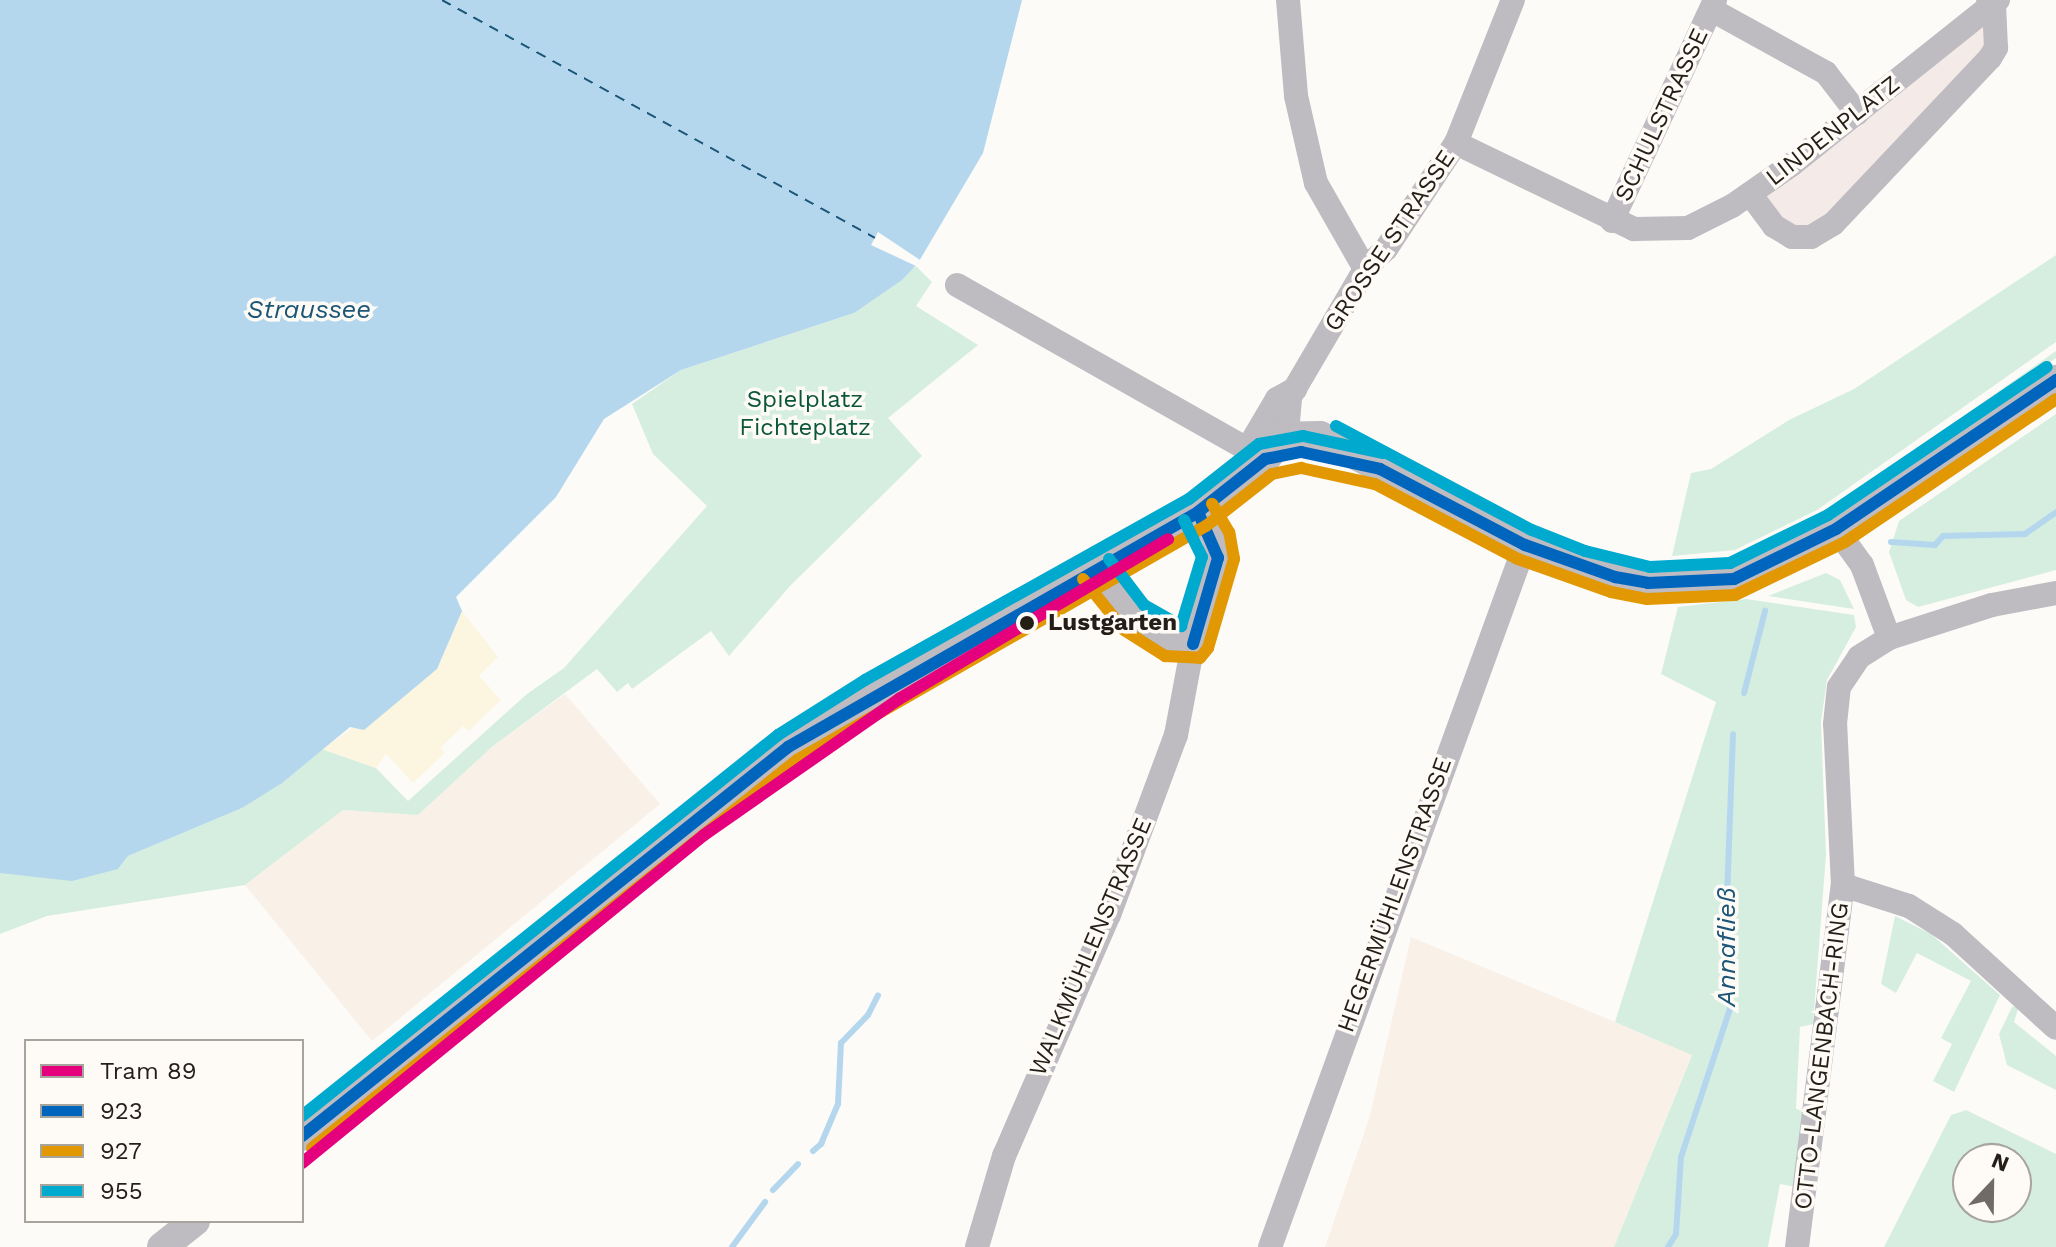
<!DOCTYPE html>
<meta charset="utf-8">
<style>
body{margin:0}
#map{position:relative;width:2056px;height:1247px;overflow:hidden;background:#fdfbf8;font-family:"Work Sans",sans-serif}
div>[style]{position:absolute}
.commercial>*{inset:0;background:#f4eae8}
.built>*{inset:0;background:#f9f0e7}
.green>*{inset:0;background:#d6eee0}
.sand>*{inset:0;background:#fcf6e0}
.water>*{inset:0;background:#b4d7ee}
.pier>*{inset:0;background:#fdfbf8}
.stream>*{height:6px;margin:-3px;padding:0 3px;transform-origin:3px;border-radius:3px;background:#b4d7ee}
.ferry>*{height:2px;margin-top:-1px;transform-origin:0;background:repeating-linear-gradient(90deg,#1b5678 0 10px,transparent 0 18px)}
.minor>*{height:24px;margin:-12px;padding:0 12px;transform-origin:12px;border-radius:12px;background:#bebbc1}
.tertiary>*{height:30px;margin:-15px;padding:0 15px;transform-origin:15px;border-radius:15px;background:#bebbc1}
.bus-1>*{height:12px;margin:-6px;padding:0 6px;transform-origin:6px;border-radius:6px;background:#0065bd}
.bus-2>*{height:12px;margin:-6px;padding:0 6px;transform-origin:6px;border-radius:6px;background:#e29802}
.bus-3>*{height:12px;margin:-6px;padding:0 6px;transform-origin:6px;border-radius:6px;background:#00a9ce}
.tram-1>*{height:12px;margin:-6px;padding:0 6px;transform-origin:6px;border-radius:6px;background:#e5007d}
.dots>*{width:22px;height:22px;translate:-50% -50%;box-sizing:border-box;border:4px solid #fefbf7;border-radius:50%}
span{translate:-50% -50%;white-space:nowrap;text-align:center;line-height:1.15;-webkit-text-stroke:7px #fefbf7;paint-order:stroke}
.street-label{font-size:24px;color:#241e17}
.park-label{font-size:24px;color:#0a563c}
.stop-label{font-size:24px;color:#241e17;font-weight:700}
.left{translate:0 -50%;text-align:left}
.water-label{font-size:26px;color:#1b5678;font-style:italic}
.legend{position:absolute;left:24px;top:1039px;width:280px;height:184px;box-sizing:border-box;background:#fefbf7;border:2px solid #a7a39d;margin:0;padding:10px 14px;list-style:none;font-size:24px;color:#241e17}
.legend li{display:flex;align-items:center;gap:16px;height:40px}
.legend b{width:40px;border:2px solid #a7a39d}
.north{position:absolute;left:1952px;top:1143px;width:80px;height:80px;box-sizing:border-box;background:#fefbf7;border:2px solid #a7a39d;border-radius:50%;rotate:22deg;font-size:22px;font-weight:700;line-height:32px;text-align:center;color:#241e17}
.north::after{content:'';display:block;margin:auto;width:28px;height:36px;background:#706b66;clip-path:polygon(50% 0,100% 100%,50% 72%,0 100%)}
</style>
<div id="map">
<div class="commercial">
<div style="clip-path:polygon(1994px 4px,1996px 48px,1925px 132px,1801px 238px,1750px 194px)"></div>
</div>
<div class="built">
<div style="clip-path:polygon(565px 694px,660px 804px,372px 1041px,245px 885px,343px 810px,418px 815px,493px 746px)"></div>
<div style="clip-path:polygon(1411px 937px,1692px 1054px,1614px 1247px,1325px 1247px,1369px 1119px)"></div>
</div>
<div class="green">
<div style="clip-path:polygon(2056px 255px,2056px 342px,1817px 510px,1735px 550px,1672px 556px,1691px 473px,1711px 469px,1789px 420px,1854px 389px)"></div>
<div style="clip-path:polygon(916px 266px,932px 282px,916px 306px,978px 345px,888px 418px,922px 456px,790px 586px,729px 656px,711px 631px,632px 689px,628px 683px,617px 692px,597px 669px,493px 746px,418px 815px,343px 810px,245px 885px,47px 916px,0 934px,0 873px,118px 869px,128px 856px,242px 808px,322px 749px,376px 768px,408px 801px,527px 694px,564px 668px,707px 506px,653px 454px,632px 404px,681px 370px,854px 313px)"></div>
<div style="clip-path:polygon(2056px 351px,2056px 358px,1814px 526px,1733px 563px,1705px 565px,1744px 553px,1836px 505px)"></div>
<div style="clip-path:polygon(2056px 414px,2056px 570px,1918px 607px,1906px 600px,1889px 552px,1899px 521px)"></div>
<div style="clip-path:polygon(1826px 573px,1840px 580px,1854px 609px,1768px 596px)"></div>
<div style="clip-path:polygon(1746px 599px,1854px 615px,1856px 627px,1827px 680px,1821px 722px,1826px 855px,1813px 1024px,1800px 1027px,1796px 1109px,1806px 1111px,1796px 1187px,1780px 1184px,1768px 1247px,1614px 1247px,1692px 1055px,1615px 1022px,1716px 702px,1661px 674px,1678px 607px)"></div>
<div style="clip-path:polygon(1895px 916px,1931px 934px,2000px 995px,1954px 1092px,1933px 1081px,1952px 1044px,1941px 1038px,1971px 981px,1917px 953px,1896px 993px,1881px 984px)"></div>
<div style="clip-path:polygon(2019px 1006px,2014px 1022px,2056px 1056px,2056px 1090px,2007px 1065px,1999px 1034px,2012px 1007px)"></div>
<div style="clip-path:polygon(evenodd,1966px 1110px,2056px 1154px,2056px 1247px,1884px 1247px,1951px 1115px,1966px 1110px,1968px 1159px,2016px 1159px,2016px 1207px,1968px 1207px,1968px 1159px)"></div>
</div>
<div class="sand">
<div style="clip-path:polygon(462px 611px,498px 657px,479px 676px,501px 700px,469px 731px,463px 726px,441px 747px,445px 753px,413px 783px,386px 754px,376px 768px,322px 749px,437px 669px)"></div>
</div>
<div class="water">
<div style="clip-path:polygon(0 0,1022px 0,983px 153px,918px 263px,902px 280px,854px 313px,681px 370px,604px 419px,556px 497px,456px 597px,462px 611px,437px 669px,364px 730px,350px 727px,282px 783px,242px 808px,128px 856px,118px 869px,72px 881px,0 873px)"></div>
</div>
<div class="pier">
<div style="clip-path:polygon(878px 232px,920px 260px,916px 266px,871px 245px)"></div>
</div>
<div class="stream">
<div style="left:1891px;top:542px;width:44px;rotate:3.9deg"></div>
<div style="left:1935px;top:545px;width:12px;rotate:-48deg"></div>
<div style="left:1943px;top:536px;width:82px;rotate:-1.4deg"></div>
<div style="left:2025px;top:534px;width:38px;rotate:-35deg"></div>
<div style="left:1744px;top:693px;width:85px;rotate:-75.6deg"></div>
<div style="left:813px;top:1151px;width:11px;rotate:-41deg"></div>
<div style="left:821px;top:1144px;width:43px;rotate:-67deg"></div>
<div style="left:838px;top:1104px;width:61px;rotate:-87.2deg"></div>
<div style="left:841px;top:1043px;width:39px;rotate:-46deg"></div>
<div style="left:868px;top:1015px;width:22px;rotate:-63deg"></div>
<div style="left:773px;top:1190px;width:36px;rotate:-46deg"></div>
<div style="left:732px;top:1247px;width:56px;rotate:-53.7deg"></div>
<div style="left:1668px;top:1247px;width:15px;rotate:-58deg"></div>
<div style="left:1676px;top:1234px;width:77px;rotate:-86.3deg"></div>
<div style="left:1681px;top:1157px;width:156px;rotate:-71.7deg"></div>
<div style="left:1730px;top:1009px;width:30px;rotate:-102deg"></div>
<div style="left:1724px;top:980px;width:246px;rotate:-87.9deg"></div>
</div>
<div class="ferry">
<div style="left:442px;top:0;width:494px;rotate:28.8deg"></div>
</div>
<div class="minor">
<div style="left:1288px;top:0;width:96px;rotate:85.2deg"></div>
<div style="left:1296px;top:96px;width:89px;rotate:77.1deg"></div>
<div style="left:1316px;top:183px;width:99px;rotate:60.3deg"></div>
<div style="left:1712px;top:10px;width:130px;rotate:28.9deg"></div>
<div style="left:1826px;top:73px;width:51px;rotate:52.2deg"></div>
<div style="left:1456px;top:143px;width:198px;rotate:25.8deg"></div>
<div style="left:1634px;top:229px;width:54px;rotate:-1.1deg"></div>
<div style="left:1688px;top:228px;width:49px;rotate:-26.6deg"></div>
<div style="left:1732px;top:206px;width:72px;rotate:-34.8deg"></div>
<div style="left:1791px;top:165px;width:265px;rotate:-38.6deg"></div>
<div style="left:1750px;top:194px;width:40px;rotate:53deg"></div>
<div style="left:1774px;top:226px;width:21px;rotate:31deg"></div>
<div style="left:1792px;top:237px;width:19px"></div>
<div style="left:1811px;top:237px;width:26px;rotate:-31deg"></div>
<div style="left:1833px;top:224px;width:228px;rotate:-46.6deg"></div>
<div style="left:1990px;top:58px;width:12px;rotate:-59deg"></div>
<div style="left:1996px;top:48px;width:44px;rotate:-92.6deg"></div>
<div style="left:1994px;top:4px;width:7px;rotate:-146deg"></div>
<div style="left:1612px;top:221px;width:244px;rotate:-65deg"></div>
<div style="left:957px;top:285px;width:354px;rotate:29.5deg"></div>
<div style="left:1287px;top:433px;width:36px;rotate:-85deg"></div>
<div style="left:1290px;top:397px;width:148px;rotate:-59.6deg"></div>
<div style="left:1365px;top:269px;width:29px;rotate:-44deg"></div>
<div style="left:1386px;top:249px;width:127px;rotate:-56.6deg"></div>
<div style="left:1456px;top:143px;width:154px;rotate:-68.3deg"></div>
<div style="left:1248px;top:448px;width:57px;rotate:-59.4deg"></div>
<div style="left:1277px;top:399px;width:21px;rotate:-29deg"></div>
<div style="left:1836px;top:529px;width:44px;rotate:54.2deg"></div>
<div style="left:1862px;top:565px;width:78px;rotate:69.7deg"></div>
<div style="left:1096px;top:569px;width:61px;rotate:52.4deg"></div>
<div style="left:1133px;top:617px;width:44px;rotate:33deg"></div>
<div style="left:1170px;top:641px;width:23px;rotate:7deg"></div>
<div style="left:1843px;top:885px;width:69px;rotate:17.7deg"></div>
<div style="left:1909px;top:906px;width:52px;rotate:32.5deg"></div>
<div style="left:1953px;top:934px;width:139px;rotate:42.4deg"></div>
<div style="left:977px;top:1247px;width:95px;rotate:-73.5deg"></div>
<div style="left:1004px;top:1156px;width:263px;rotate:-66.5deg"></div>
<div style="left:1109px;top:915px;width:192px;rotate:-69.6deg"></div>
<div style="left:1176px;top:735px;width:93px;rotate:-79.4deg"></div>
<div style="left:1193px;top:644px;width:90px;rotate:-73.8deg"></div>
<div style="left:1218px;top:558px;width:19px;rotate:-102deg"></div>
<div style="left:1214px;top:539px;width:31px;rotate:-121deg"></div>
<div style="left:1270px;top:1247px;width:747px;rotate:-70.04deg"></div>
<div style="left:1797px;top:1247px;width:365px;rotate:-82.8deg"></div>
<div style="left:1843px;top:885px;width:161px;rotate:-92.8deg"></div>
<div style="left:1835px;top:724px;width:37px;rotate:-84deg"></div>
<div style="left:1839px;top:687px;width:36px;rotate:-56deg"></div>
<div style="left:1859px;top:657px;width:36px;rotate:-32deg"></div>
<div style="left:1889px;top:638px;width:108px;rotate:-17.8deg"></div>
<div style="left:1992px;top:605px;width:65px;rotate:-10.6deg"></div>
</div>
<div class="tertiary">
<div style="left:1270px;top:437px;width:50px;rotate:-1.1deg"></div>
<div style="left:1320px;top:436px;width:232px;rotate:28deg"></div>
<div style="left:1525px;top:545px;width:59px;rotate:20.9deg"></div>
<div style="left:1580px;top:566px;width:70px;rotate:14deg"></div>
<div style="left:1648px;top:583px;width:86px;rotate:-2.7deg"></div>
<div style="left:1734px;top:579px;width:114px;rotate:-26.1deg"></div>
<div style="left:1836px;top:529px;width:266px;rotate:-34.1deg"></div>
<div style="left:302px;top:1136px;width:623px;rotate:-38.67deg"></div>
<div style="left:788px;top:747px;width:473px;rotate:-29.8deg"></div>
<div style="left:1198px;top:512px;width:85px;rotate:-38.3deg"></div>
<div style="left:1265px;top:459px;width:34px;rotate:-50deg"></div>
<div style="left:162px;top:1247px;width:42px;rotate:-38.2deg"></div>
</div>
<div class="bus-1">
<div style="left:1193px;top:644px;width:90px;rotate:-73.8deg"></div>
<div style="left:1218px;top:558px;width:50px;rotate:-113.5deg"></div>
<div style="left:302px;top:1136px;width:623px;rotate:-38.67deg"></div>
<div style="left:788px;top:747px;width:473px;rotate:-29.8deg"></div>
<div style="left:1198px;top:512px;width:85px;rotate:-38.3deg"></div>
<div style="left:1265px;top:459px;width:37px;rotate:-11deg"></div>
<div style="left:1301px;top:452px;width:81px;rotate:12.1deg"></div>
<div style="left:1380px;top:469px;width:164px;rotate:27.7deg"></div>
<div style="left:1525px;top:545px;width:96px;rotate:19.6deg"></div>
<div style="left:1615px;top:577px;width:34px;rotate:10deg"></div>
<div style="left:1648px;top:583px;width:86px;rotate:-2.7deg"></div>
<div style="left:1734px;top:579px;width:114px;rotate:-26.1deg"></div>
<div style="left:1836px;top:529px;width:266px;rotate:-34.1deg"></div>
</div>
<div class="bus-2">
<div style="left:1083px;top:579px;width:65px;rotate:51.2deg"></div>
<div style="left:1124px;top:630px;width:49px;rotate:32.4deg"></div>
<div style="left:1165px;top:656px;width:35px;rotate:3deg"></div>
<div style="left:1200px;top:658px;width:13px;rotate:-51deg"></div>
<div style="left:1208px;top:648px;width:93px;rotate:-73.7deg"></div>
<div style="left:1234px;top:559px;width:27px;rotate:-100deg"></div>
<div style="left:1229px;top:532px;width:33px;rotate:-121deg"></div>
<div style="left:312px;top:1148px;width:621px;rotate:-38.66deg"></div>
<div style="left:797px;top:760px;width:471px;rotate:-29.8deg"></div>
<div style="left:1206px;top:526px;width:84px;rotate:-38.2deg"></div>
<div style="left:1272px;top:474px;width:30px;rotate:-12deg"></div>
<div style="left:1301px;top:468px;width:76px;rotate:12.2deg"></div>
<div style="left:1375px;top:484px;width:161px;rotate:27.7deg"></div>
<div style="left:1518px;top:559px;width:99px;rotate:19.5deg"></div>
<div style="left:1611px;top:592px;width:37px;rotate:11deg"></div>
<div style="left:1647px;top:599px;width:88px;rotate:-2.6deg"></div>
<div style="left:1735px;top:595px;width:122px;rotate:-25.7deg"></div>
<div style="left:1845px;top:542px;width:255px;rotate:-34.1deg"></div>
</div>
<div class="bus-3">
<div style="left:1336px;top:426px;width:222px;rotate:28deg"></div>
<div style="left:1532px;top:530px;width:57px;rotate:21.6deg"></div>
<div style="left:1585px;top:551px;width:67px;rotate:13.8deg"></div>
<div style="left:1650px;top:567px;width:80px;rotate:-2.9deg"></div>
<div style="left:1730px;top:563px;width:109px;rotate:-26.1deg"></div>
<div style="left:1828px;top:515px;width:264px;rotate:-34.1deg"></div>
<div style="left:1109px;top:559px;width:58px;rotate:52.7deg"></div>
<div style="left:1144px;top:605px;width:43px;rotate:29.6deg"></div>
<div style="left:1181px;top:626px;width:72px;rotate:-73.1deg"></div>
<div style="left:1202px;top:557px;width:41px;rotate:-115.9deg"></div>
<div style="left:302px;top:1116px;width:610px;rotate:-38.67deg"></div>
<div style="left:778px;top:735px;width:103px;rotate:-32.3deg"></div>
<div style="left:865px;top:680px;width:371px;rotate:-29.2deg"></div>
<div style="left:1189px;top:499px;width:89px;rotate:-38.2deg"></div>
<div style="left:1259px;top:444px;width:45px;rotate:-10.3deg"></div>
<div style="left:1303px;top:436px;width:82px;rotate:12deg"></div>
</div>
<div class="tram-1">
<div style="left:302px;top:1163px;width:519px;rotate:-39.21deg"></div>
<div style="left:704px;top:835px;width:238px;rotate:-34.9deg"></div>
<div style="left:899px;top:699px;width:313px;rotate:-30.7deg"></div>
</div>
<div class="dots">
<div style="left:1027px;top:623px;background:#241e17"></div>
</div>
<div class="street-label">
<span style="left:1662px;top:115px;rotate:-65deg">SCHULSTRASSE</span>
<span style="left:1833px;top:131px;rotate:-38deg">LINDENPLATZ</span>
<span style="left:1390px;top:241px;rotate:-56deg">GROSSE STRASSE</span>
<span style="left:1395px;top:895px;rotate:-70deg">HEGERMÜHLENSTRASSE</span>
<span style="left:1091px;top:947px;rotate:-67deg">WALKMÜHLENSTRASSE</span>
<span style="left:1822px;top:1056px;rotate:-83deg">OTTO-LANGENBACH-RING</span>
</div>
<div class="park-label">
<span style="left:805px;top:414px">Spielplatz<br>Fichteplatz</span>
</div>
<div class="stop-label">
<span class="left" style="left:1048px;top:623px">Lustgarten</span>
</div>
<div class="water-label">
<span style="left:309px;top:310px">Straussee</span>
<span style="left:1727px;top:947px;rotate:-90deg">Annafließ</span>
</div>
<ul class="legend">
<li><b style="height:10px;background:#e5007d"></b>Tram 89</li>
<li><b style="height:10px;background:#0065bd"></b>923</li>
<li><b style="height:10px;background:#e29802"></b>927</li>
<li><b style="height:10px;background:#00a9ce"></b>955</li>
</ul>
<div class="north">N</div>
</div>
